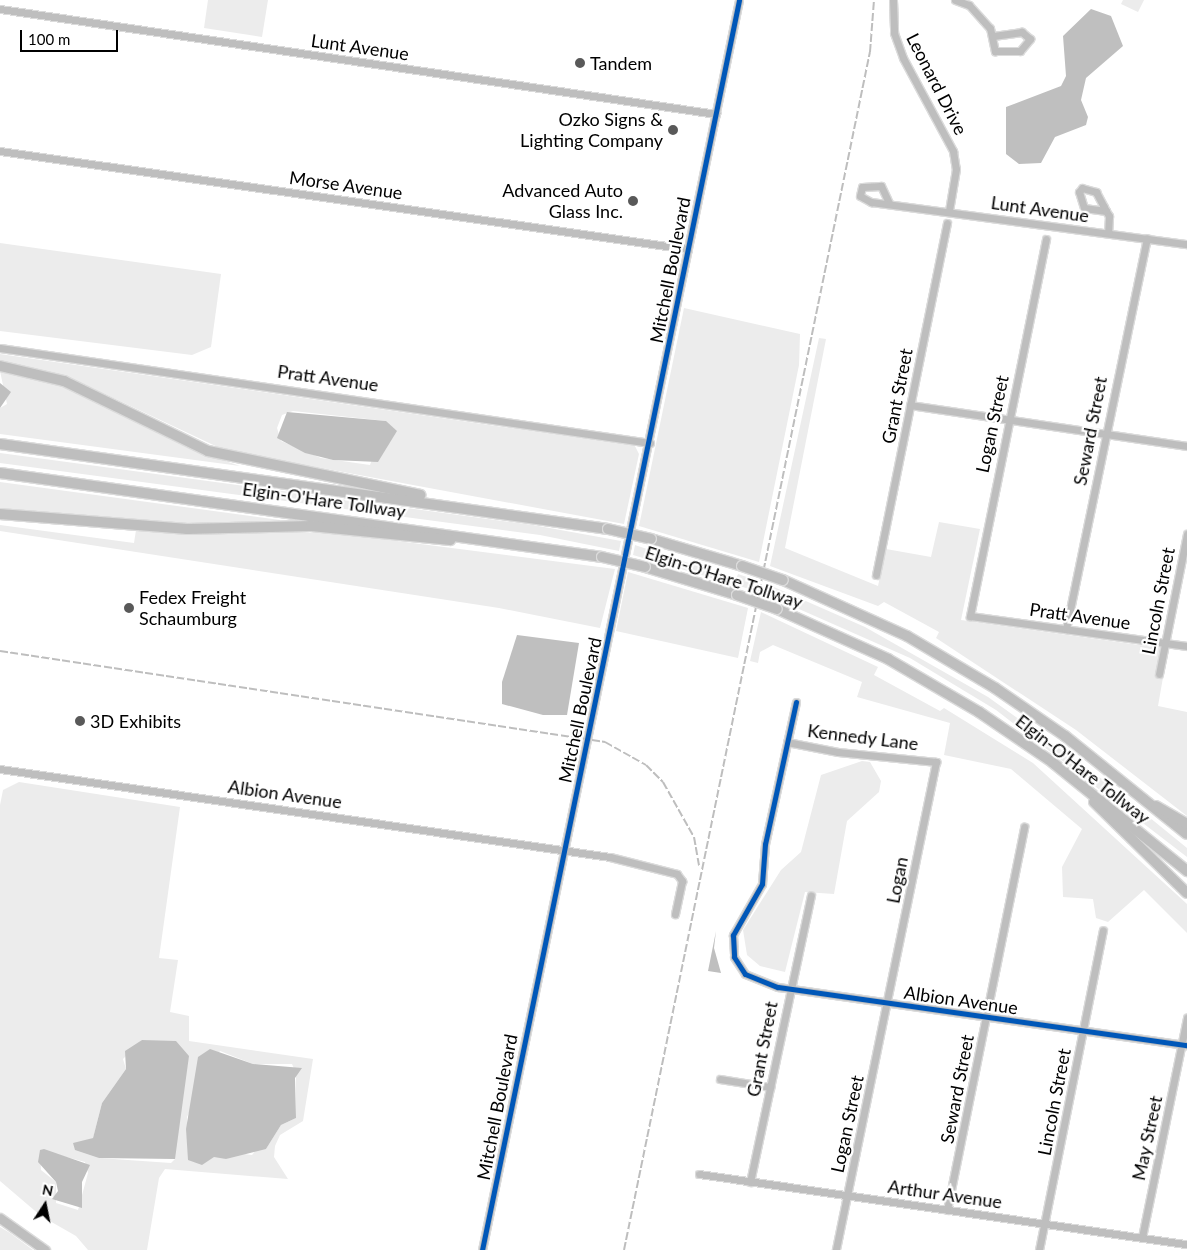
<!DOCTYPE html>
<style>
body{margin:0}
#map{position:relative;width:1187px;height:1250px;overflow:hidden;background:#fff;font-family:Lato,sans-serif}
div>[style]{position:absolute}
.green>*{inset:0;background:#ececec}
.water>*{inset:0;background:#bfbfbf}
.roads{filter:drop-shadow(1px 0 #dbdbdb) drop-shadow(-1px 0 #dbdbdb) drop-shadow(0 1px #dbdbdb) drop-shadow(0 -1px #dbdbdb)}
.minor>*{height:7px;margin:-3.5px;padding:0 3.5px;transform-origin:3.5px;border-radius:3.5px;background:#bebebe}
.major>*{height:9px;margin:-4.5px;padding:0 4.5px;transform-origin:4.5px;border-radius:4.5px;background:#bebebe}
.highway>*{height:10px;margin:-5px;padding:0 5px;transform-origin:5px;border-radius:5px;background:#bebebe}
.rail>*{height:2px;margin-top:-1px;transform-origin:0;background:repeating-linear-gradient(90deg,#bebebe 0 8px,transparent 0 10.5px)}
.bridges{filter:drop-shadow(1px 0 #dbdbdb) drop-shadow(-1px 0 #dbdbdb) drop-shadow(0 1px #dbdbdb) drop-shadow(0 -1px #dbdbdb)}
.highway-bridge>*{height:10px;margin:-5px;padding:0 5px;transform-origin:5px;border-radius:5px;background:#bebebe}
.cycleway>*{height:5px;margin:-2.5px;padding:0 2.5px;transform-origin:2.5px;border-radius:2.5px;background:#0057b8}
.dots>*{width:14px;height:14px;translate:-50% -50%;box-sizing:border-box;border:2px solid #fff;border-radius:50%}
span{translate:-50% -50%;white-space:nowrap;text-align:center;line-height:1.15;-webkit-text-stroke:4.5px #fff;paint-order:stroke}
.street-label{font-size:18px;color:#000}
.poi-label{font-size:18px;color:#000}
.left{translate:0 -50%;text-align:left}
.right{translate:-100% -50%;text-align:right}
.north{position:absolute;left:20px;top:1180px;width:50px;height:50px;-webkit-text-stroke:4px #fff;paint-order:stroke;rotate:11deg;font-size:14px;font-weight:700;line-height:20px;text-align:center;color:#000}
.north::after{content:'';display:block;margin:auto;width:18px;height:22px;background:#000;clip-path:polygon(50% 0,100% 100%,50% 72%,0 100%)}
.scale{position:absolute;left:20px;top:30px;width:98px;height:22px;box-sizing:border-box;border:2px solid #000;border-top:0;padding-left:6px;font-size:15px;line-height:18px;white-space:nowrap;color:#000;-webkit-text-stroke:4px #fff;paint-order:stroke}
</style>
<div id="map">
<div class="green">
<div style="clip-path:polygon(208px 0,268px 0,262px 37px,204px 28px)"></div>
<div style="clip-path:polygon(1123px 0,1144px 0,1138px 12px,1121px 4px)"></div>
<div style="clip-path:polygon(0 243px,221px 274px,211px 347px,192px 355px,0 331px)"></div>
<div style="clip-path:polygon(684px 308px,800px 334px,799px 365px,759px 562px,639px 526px)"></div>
<div style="clip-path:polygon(819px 338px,826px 339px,785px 548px,878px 586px,886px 549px,931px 557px,939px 522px,980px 529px,961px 620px,1168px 649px,1158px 706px,1187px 712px,1187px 816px,1076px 730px,936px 638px,939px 632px,884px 602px,878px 606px,770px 566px)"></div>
<div style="clip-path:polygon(evenodd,0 354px,635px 446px,639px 454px,624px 524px,224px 450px,73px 379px,0 360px,0 354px,293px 411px,386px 421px,370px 465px,321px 458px,281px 441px,277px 428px,282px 415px,293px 411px)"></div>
<div style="clip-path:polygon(0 371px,60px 385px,188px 448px,240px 466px,0 434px,0 408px,7px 404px)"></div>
<div style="clip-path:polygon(0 453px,533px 525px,621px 541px,619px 551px,540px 535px,0 463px)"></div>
<div style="clip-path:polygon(0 482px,280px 520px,280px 522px,183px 524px,0 508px)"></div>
<div style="clip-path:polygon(0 525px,134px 543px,136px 530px,335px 533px,615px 569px,600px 628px,499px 608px,0 531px)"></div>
<div style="clip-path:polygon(635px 545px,736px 579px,738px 574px,755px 580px,753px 590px,633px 555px)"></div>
<div style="clip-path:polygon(628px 572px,748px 608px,738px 658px,616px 631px)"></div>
<div style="clip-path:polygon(767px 584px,865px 627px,988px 697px,1106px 782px,1187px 848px,1187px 857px,996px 710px,910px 658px,765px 594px)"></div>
<div style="clip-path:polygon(761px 612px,878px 667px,874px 675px,940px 711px,944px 708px,1033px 763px,1187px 904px,1187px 933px,1144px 890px,1108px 922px,1096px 918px,1093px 899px,1063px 897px,1062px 867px,1082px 829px,1011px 769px,944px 755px,950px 723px,857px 697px,862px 682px,773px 645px,760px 652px,758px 663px,750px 661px)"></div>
<div style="clip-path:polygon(862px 761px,870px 762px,881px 781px,879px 792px,847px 821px,834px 894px,805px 892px,785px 972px,760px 966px,747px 955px,743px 930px,781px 870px,801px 852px,821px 775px)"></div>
<div style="clip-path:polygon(evenodd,19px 782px,180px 807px,159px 958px,178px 960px,170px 1012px,189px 1016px,189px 1041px,313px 1059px,303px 1121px,280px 1135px,275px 1146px,274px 1157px,288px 1179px,165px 1169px,159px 1178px,147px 1250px,88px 1250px,76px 1236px,41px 1216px,0 1181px,0 805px,3px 790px,19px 782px,142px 1040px,169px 1044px,175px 1159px,171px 1163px,99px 1158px,78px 1143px,93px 1138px,102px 1103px,126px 1069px,123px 1059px,142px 1040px,19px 782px,220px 1051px,253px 1064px,292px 1064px,296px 1073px,296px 1118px,281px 1125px,266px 1149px,258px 1148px,252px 1155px,236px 1153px,226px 1159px,187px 1142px,187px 1117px,220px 1051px,19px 782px,40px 1150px,85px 1162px,88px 1173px,78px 1210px,56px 1203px,56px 1182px,41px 1170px,40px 1150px)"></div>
<div style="clip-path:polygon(0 1227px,10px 1233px,33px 1250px,0 1250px)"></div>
</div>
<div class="water">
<div style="clip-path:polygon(1091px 9px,1111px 16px,1123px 46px,1086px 78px,1081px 100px,1088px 117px,1086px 125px,1055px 137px,1041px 163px,1019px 164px,1006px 154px,1006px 107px,1061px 86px,1066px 76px,1063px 36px)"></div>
<div style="clip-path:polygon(0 383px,11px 392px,0 408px)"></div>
<div style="clip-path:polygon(287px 412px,386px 421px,397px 431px,378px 462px,333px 460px,305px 453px,277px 438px)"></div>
<div style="clip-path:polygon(517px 635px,579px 643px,567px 715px,543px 715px,502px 704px,502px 682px)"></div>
<div style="clip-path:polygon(716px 931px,714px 948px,721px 973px,708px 971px)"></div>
<div style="clip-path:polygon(142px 1040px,176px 1041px,189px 1056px,175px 1159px,99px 1158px,75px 1150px,73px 1143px,93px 1138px,102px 1103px,126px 1069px,125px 1051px)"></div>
<div style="clip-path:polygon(210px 1049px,253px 1064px,302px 1068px,295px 1078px,296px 1118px,281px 1125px,266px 1149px,226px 1159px,214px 1157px,202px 1165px,188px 1160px,186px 1129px,198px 1057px)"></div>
<div style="clip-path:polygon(44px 1149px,90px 1165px,82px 1182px,82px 1208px,52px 1199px,58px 1191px,56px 1182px,38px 1162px,40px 1150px)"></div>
</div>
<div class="roads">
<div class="minor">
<div style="left:893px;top:0;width:33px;rotate:88deg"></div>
<div style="left:894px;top:33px;width:27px;rotate:70deg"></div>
<div style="left:903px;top:58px;width:106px;rotate:61.7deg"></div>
<div style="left:953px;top:151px;width:18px;rotate:81deg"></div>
<div style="left:956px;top:169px;width:43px;rotate:99.5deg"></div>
<div style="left:955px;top:0;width:15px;rotate:20deg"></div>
<div style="left:969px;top:5px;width:31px;rotate:48deg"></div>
<div style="left:990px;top:28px;width:24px;rotate:78deg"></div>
<div style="left:995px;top:51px;width:25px"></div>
<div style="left:1020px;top:51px;width:16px;rotate:-50deg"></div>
<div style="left:1030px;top:39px;width:11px;rotate:-139deg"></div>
<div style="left:1022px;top:32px;width:29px;rotate:172deg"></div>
<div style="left:0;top:9px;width:724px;rotate:8.34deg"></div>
<div style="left:0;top:151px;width:695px;rotate:8.11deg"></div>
<div style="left:889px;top:203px;width:19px;rotate:-115deg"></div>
<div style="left:881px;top:186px;width:19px;rotate:177deg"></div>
<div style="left:862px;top:187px;width:9px;rotate:103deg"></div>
<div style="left:860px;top:196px;width:13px;rotate:29deg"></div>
<div style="left:871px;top:202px;width:319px;rotate:7.6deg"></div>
<div style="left:1106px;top:211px;width:22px;rotate:-172deg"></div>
<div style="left:1084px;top:208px;width:17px;rotate:-107deg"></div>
<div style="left:1079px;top:192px;width:5px;rotate:-53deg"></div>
<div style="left:1082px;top:188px;width:15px;rotate:16deg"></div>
<div style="left:1096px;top:192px;width:17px;rotate:62deg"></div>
<div style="left:1104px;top:207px;width:4px;rotate:63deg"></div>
<div style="left:1106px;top:211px;width:6px;rotate:59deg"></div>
<div style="left:1109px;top:216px;width:17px;rotate:93deg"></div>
<div style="left:1046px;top:239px;width:385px;rotate:101.4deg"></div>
<div style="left:970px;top:616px;width:219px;rotate:7.9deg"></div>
<div style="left:0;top:348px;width:657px;rotate:8.32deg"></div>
<div style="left:910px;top:405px;width:280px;rotate:8.4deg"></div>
<div style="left:876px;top:575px;width:359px;rotate:-78.6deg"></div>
<div style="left:1066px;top:629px;width:399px;rotate:-78.3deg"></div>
<div style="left:1159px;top:674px;width:143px;rotate:-78.7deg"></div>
<div style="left:796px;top:702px;width:145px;rotate:102.3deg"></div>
<div style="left:765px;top:844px;width:40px;rotate:94.3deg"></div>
<div style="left:762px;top:884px;width:59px;rotate:119.6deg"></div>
<div style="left:733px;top:935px;width:22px;rotate:87deg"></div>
<div style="left:734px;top:957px;width:20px;rotate:57deg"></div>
<div style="left:745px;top:974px;width:35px;rotate:22deg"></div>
<div style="left:778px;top:987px;width:413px;rotate:8.1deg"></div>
<div style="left:787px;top:742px;width:52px;rotate:11.1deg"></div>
<div style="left:838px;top:752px;width:99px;rotate:5.8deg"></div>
<div style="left:936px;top:762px;width:498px;rotate:101.6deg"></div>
<div style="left:0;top:769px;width:616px;rotate:8.21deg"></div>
<div style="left:610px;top:857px;width:69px;rotate:14.2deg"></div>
<div style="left:677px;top:874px;width:9px;rotate:54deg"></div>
<div style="left:682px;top:881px;width:34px;rotate:102deg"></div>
<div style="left:720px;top:1079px;width:51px;rotate:9.1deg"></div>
<div style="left:699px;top:1174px;width:493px;rotate:8.2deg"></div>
<div style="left:750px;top:1182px;width:293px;rotate:-78deg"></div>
<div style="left:947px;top:1210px;width:391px;rotate:-78.6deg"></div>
<div style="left:1142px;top:1237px;width:224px;rotate:-78.4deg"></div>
<div style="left:482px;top:1250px;width:1276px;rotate:-78.38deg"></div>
<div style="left:1039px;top:1250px;width:326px;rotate:-78.7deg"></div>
</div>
<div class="major">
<div style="left:0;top:1218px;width:55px;rotate:35.4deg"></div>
</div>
<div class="highway">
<div style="left:0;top:366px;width:66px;rotate:13.2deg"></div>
<div style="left:64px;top:381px;width:160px;rotate:25.9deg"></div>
<div style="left:208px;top:451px;width:217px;rotate:11.7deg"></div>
<div style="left:0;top:444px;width:614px;rotate:7.96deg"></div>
<div style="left:0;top:473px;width:608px;rotate:7.94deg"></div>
<div style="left:0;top:514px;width:188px;rotate:4.6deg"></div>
<div style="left:187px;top:529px;width:124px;rotate:-1.4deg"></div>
<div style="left:311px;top:526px;width:140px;rotate:5.8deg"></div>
<div style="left:651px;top:539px;width:95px;rotate:16.5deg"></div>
<div style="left:645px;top:567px;width:96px;rotate:16.9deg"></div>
<div style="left:783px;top:580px;width:136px;rotate:24.3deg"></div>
<div style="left:907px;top:636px;width:102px;rotate:30.6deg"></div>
<div style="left:995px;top:688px;width:85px;rotate:34.4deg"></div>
<div style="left:1065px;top:736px;width:156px;rotate:38.8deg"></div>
<div style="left:777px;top:609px;width:122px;rotate:24.2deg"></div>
<div style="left:888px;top:659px;width:105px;rotate:30.2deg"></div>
<div style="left:979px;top:712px;width:88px;rotate:34.4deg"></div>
<div style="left:1052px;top:762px;width:174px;rotate:38.9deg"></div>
<div style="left:1094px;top:802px;width:130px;rotate:44.4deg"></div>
<div style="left:1156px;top:806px;width:36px;rotate:30deg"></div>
</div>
</div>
<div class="rail">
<div style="left:0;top:651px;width:612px;rotate:8.55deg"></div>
<div style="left:605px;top:742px;width:47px;rotate:29.3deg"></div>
<div style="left:646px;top:765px;width:24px;rotate:45deg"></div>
<div style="left:663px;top:782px;width:63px;rotate:60.6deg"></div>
<div style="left:694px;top:837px;width:29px;rotate:80deg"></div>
<div style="left:624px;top:1250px;width:1223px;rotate:-78.4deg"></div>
<div style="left:870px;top:52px;width:52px;rotate:-85.6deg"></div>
</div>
<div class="bridges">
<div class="highway-bridge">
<div style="left:608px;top:529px;width:44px;rotate:13.1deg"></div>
<div style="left:602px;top:557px;width:44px;rotate:13.1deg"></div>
<div style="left:742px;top:566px;width:43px;rotate:18.9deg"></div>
<div style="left:737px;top:595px;width:42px;rotate:19.3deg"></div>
</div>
</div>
<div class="cycleway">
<div style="left:796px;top:702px;width:145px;rotate:102.3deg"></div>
<div style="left:765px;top:844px;width:40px;rotate:94.3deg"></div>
<div style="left:762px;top:884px;width:59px;rotate:119.6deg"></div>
<div style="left:733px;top:935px;width:22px;rotate:87deg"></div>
<div style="left:734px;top:957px;width:20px;rotate:57deg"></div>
<div style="left:745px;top:974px;width:35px;rotate:22deg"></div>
<div style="left:778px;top:987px;width:413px;rotate:8.1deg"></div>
<div style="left:482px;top:1250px;width:1276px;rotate:-78.38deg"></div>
</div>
<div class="dots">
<div style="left:580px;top:63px;background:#595959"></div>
<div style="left:673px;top:130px;background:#595959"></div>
<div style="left:633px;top:201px;background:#595959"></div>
<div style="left:129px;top:608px;background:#595959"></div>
<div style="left:80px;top:721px;background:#595959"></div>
</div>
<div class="street-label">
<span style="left:360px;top:47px;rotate:8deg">Lunt Avenue</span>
<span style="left:937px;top:84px;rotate:63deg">Leonard Drive</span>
<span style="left:346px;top:185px;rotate:8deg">Morse Avenue</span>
<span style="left:1040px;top:209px;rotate:8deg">Lunt Avenue</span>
<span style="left:670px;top:270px;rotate:-79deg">Mitchell Boulevard</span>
<span style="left:328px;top:378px;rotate:8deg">Pratt Avenue</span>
<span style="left:897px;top:396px;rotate:-79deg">Grant Street</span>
<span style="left:992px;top:424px;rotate:-78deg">Logan Street</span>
<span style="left:1090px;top:431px;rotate:-79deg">Seward Street</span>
<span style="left:324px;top:500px;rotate:8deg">Elgin-O'Hare Tollway</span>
<span style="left:724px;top:577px;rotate:18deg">Elgin-O'Hare Tollway</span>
<span style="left:1158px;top:601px;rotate:-79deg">Lincoln Street</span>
<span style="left:1080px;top:616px;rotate:8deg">Pratt Avenue</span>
<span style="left:580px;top:710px;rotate:-78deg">Mitchell Boulevard</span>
<span style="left:863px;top:737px;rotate:7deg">Kennedy Lane</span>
<span style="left:1083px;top:769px;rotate:38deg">Elgin-O'Hare Tollway</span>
<span style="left:285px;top:794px;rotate:8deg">Albion Avenue</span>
<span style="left:897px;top:880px;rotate:-79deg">Logan</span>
<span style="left:961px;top:1000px;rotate:8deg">Albion Avenue</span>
<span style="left:762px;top:1049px;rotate:-79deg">Grant Street</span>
<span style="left:957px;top:1089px;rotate:-79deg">Seward Street</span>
<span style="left:1054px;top:1102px;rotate:-79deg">Lincoln Street</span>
<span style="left:497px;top:1107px;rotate:-79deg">Mitchell Boulevard</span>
<span style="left:847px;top:1124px;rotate:-78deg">Logan Street</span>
<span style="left:1147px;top:1138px;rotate:-78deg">May Street</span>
<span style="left:945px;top:1194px;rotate:8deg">Arthur Avenue</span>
</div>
<div class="poi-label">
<span class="left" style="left:590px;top:63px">Tandem</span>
<span class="right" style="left:663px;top:130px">Ozko Signs &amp;<br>Lighting Company</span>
<span class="right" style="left:623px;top:201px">Advanced Auto<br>Glass Inc.</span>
<span class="left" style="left:139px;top:608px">Fedex Freight<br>Schaumburg</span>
<span class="left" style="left:90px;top:721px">3D Exhibits</span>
</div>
<div class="north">N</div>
<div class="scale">100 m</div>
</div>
